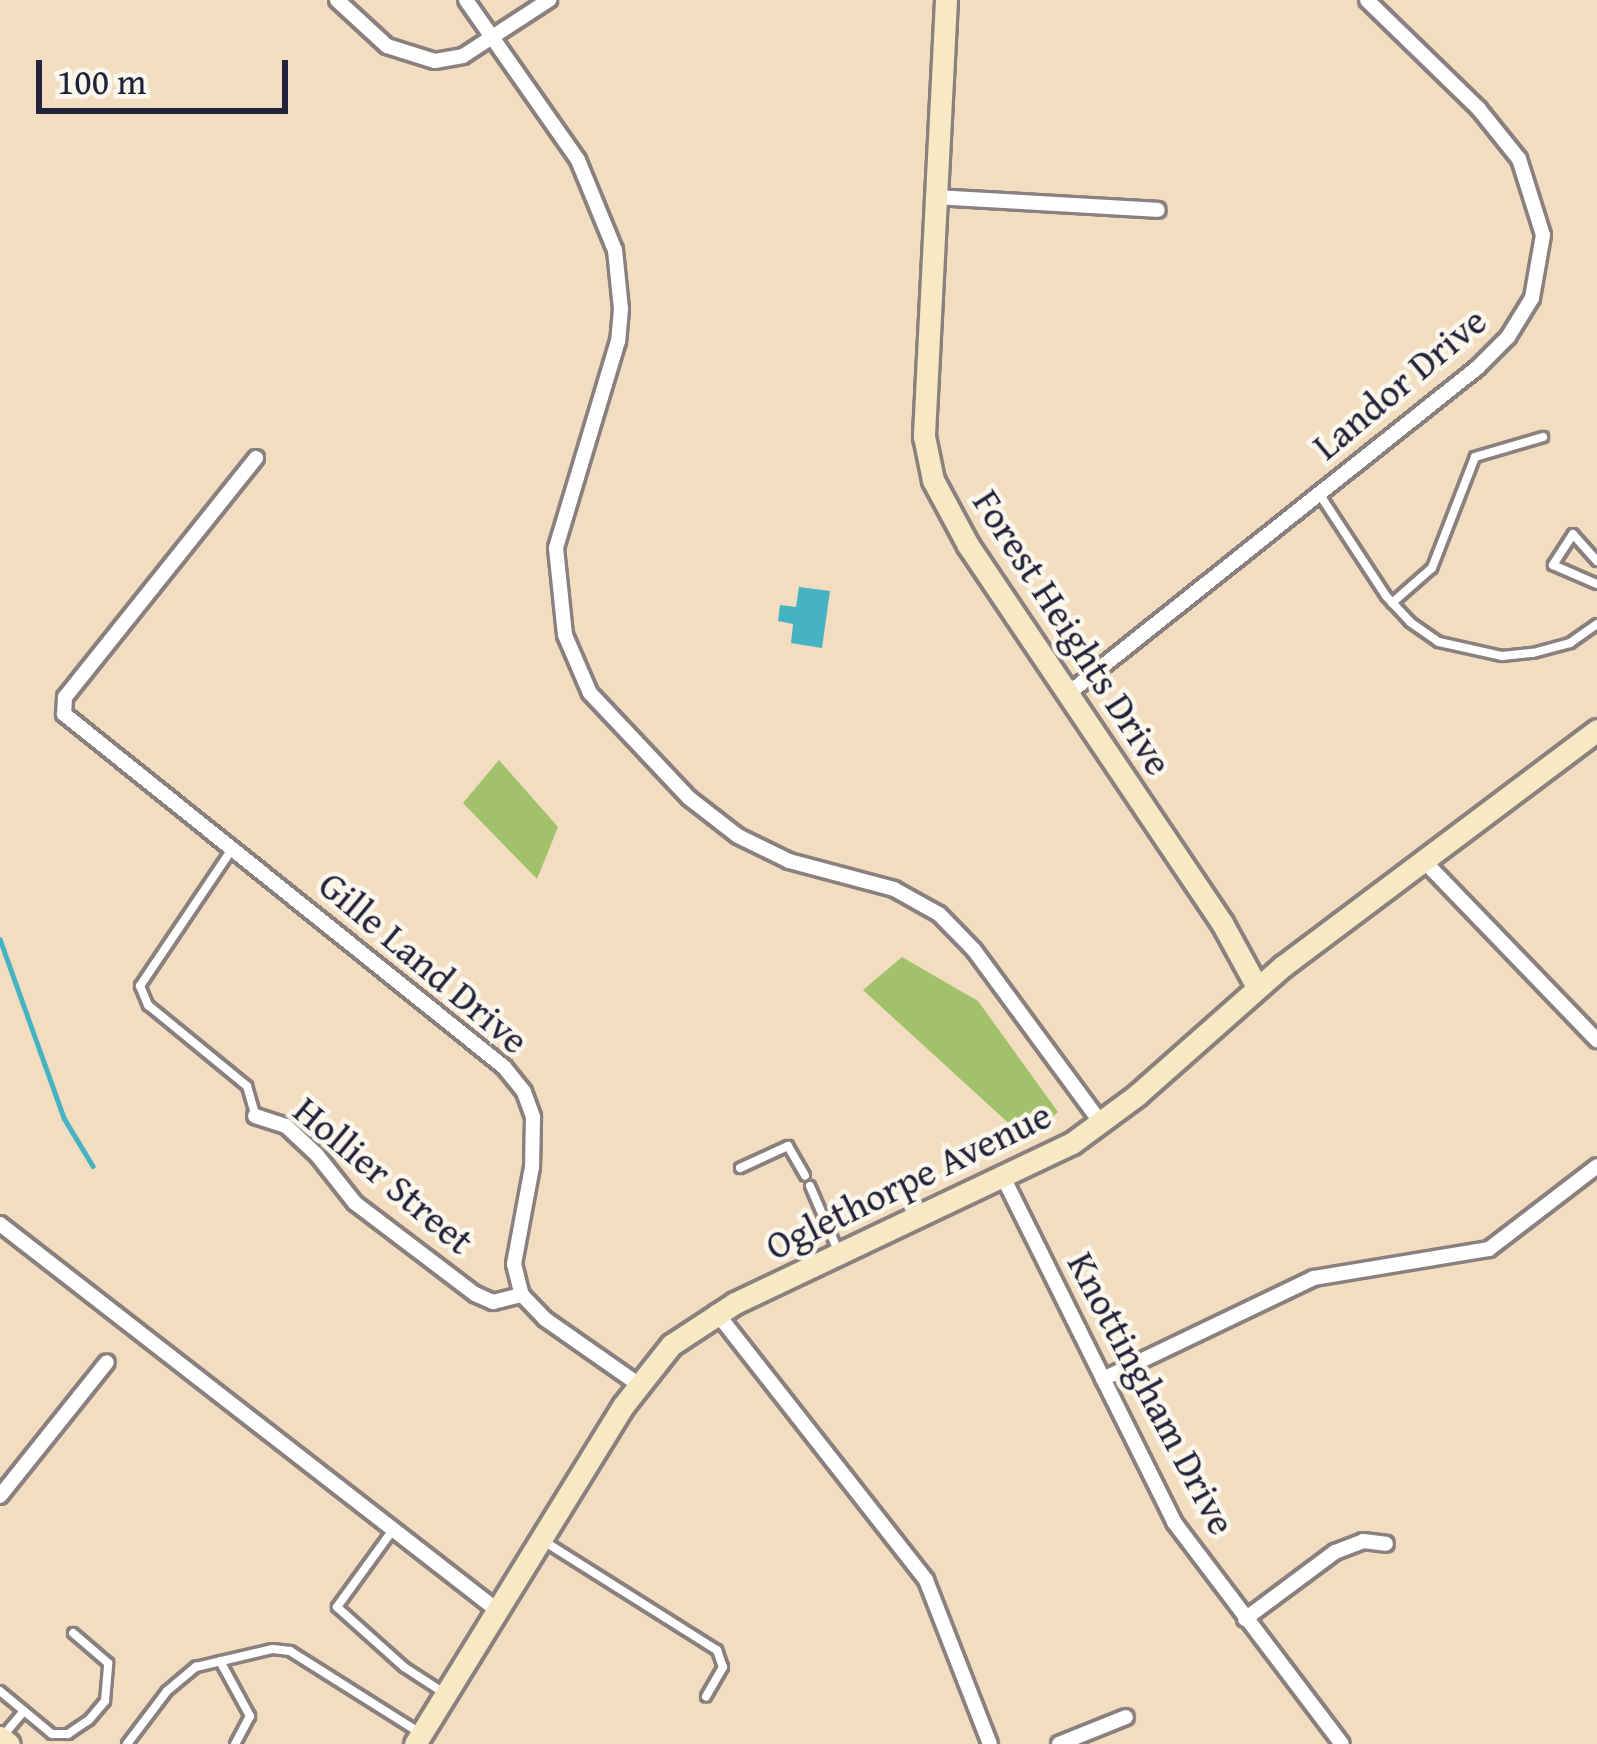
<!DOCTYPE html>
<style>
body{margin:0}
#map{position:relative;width:1597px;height:1744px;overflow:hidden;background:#f3ddc0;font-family:"Gentium Book Plus",serif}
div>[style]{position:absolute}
.green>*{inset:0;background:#a1c16a}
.water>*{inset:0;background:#46b3c2}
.stream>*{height:4.5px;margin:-2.25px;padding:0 2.25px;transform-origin:2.25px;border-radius:2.25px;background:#46b3c2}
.roads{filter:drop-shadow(3px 0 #8a807e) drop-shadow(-3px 0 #8a807e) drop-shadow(0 3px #8a807e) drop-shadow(0 -3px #8a807e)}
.lane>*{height:8px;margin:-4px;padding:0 4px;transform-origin:4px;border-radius:4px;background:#fff}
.street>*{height:14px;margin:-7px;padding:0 7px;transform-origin:7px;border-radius:7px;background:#fff}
.secondary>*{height:21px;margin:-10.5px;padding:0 10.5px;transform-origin:10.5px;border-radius:10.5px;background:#f6e9c3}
span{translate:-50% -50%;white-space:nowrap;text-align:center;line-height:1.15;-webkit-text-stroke:9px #fbf7ec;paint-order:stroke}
.street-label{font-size:39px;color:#22223b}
.scale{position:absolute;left:36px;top:60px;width:252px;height:54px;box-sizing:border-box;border:6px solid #22223b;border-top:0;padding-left:15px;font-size:36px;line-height:42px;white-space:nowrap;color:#22223b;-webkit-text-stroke:9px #fbf7ec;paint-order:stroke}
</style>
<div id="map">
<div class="green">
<div style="clip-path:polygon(499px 760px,558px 827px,537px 879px,463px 803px)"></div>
<div style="clip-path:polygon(902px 957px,978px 1001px,1058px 1112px,1027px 1140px,863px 990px)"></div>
</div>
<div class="water">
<div style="clip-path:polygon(799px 587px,830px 591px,822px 648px,791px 643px,793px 624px,778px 621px,780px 605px,796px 607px)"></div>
</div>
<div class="stream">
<div style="left:0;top:939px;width:190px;rotate:70.3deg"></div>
<div style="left:64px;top:1118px;width:56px;rotate:58.9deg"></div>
</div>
<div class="roads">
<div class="lane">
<div style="left:1320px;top:495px;width:121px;rotate:56.8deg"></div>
<div style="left:1386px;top:596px;width:35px;rotate:47deg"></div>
<div style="left:1410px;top:622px;width:35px;rotate:35deg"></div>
<div style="left:1439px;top:642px;width:65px;rotate:12.5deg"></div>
<div style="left:1502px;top:656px;width:31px;rotate:-6deg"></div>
<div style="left:1533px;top:653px;width:38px;rotate:-15deg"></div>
<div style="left:1570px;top:643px;width:33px;rotate:-35deg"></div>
<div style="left:1597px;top:561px;width:36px;rotate:-132deg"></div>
<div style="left:1573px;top:534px;width:37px;rotate:123deg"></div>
<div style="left:1553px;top:565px;width:48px;rotate:23.4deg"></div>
<div style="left:1392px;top:603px;width:53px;rotate:-41.2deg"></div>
<div style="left:1432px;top:568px;width:119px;rotate:-68.8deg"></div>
<div style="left:1475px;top:457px;width:71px;rotate:-16.4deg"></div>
<div style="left:232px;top:849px;width:165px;rotate:123.9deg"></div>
<div style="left:140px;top:986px;width:21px;rotate:67deg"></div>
<div style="left:148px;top:1005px;width:128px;rotate:39.3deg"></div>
<div style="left:247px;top:1086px;width:29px;rotate:74deg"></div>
<div style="left:740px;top:1168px;width:53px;rotate:-24.6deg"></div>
<div style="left:788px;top:1146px;width:34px;rotate:60deg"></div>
<div style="left:810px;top:1186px;width:73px;rotate:66.6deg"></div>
<div style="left:392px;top:1531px;width:94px;rotate:125.9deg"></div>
<div style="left:337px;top:1607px;width:90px;rotate:41.8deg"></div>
<div style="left:404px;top:1667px;width:48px;rotate:33deg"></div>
<div style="left:542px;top:1540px;width:207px;rotate:32.2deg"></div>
<div style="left:717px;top:1650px;width:18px;rotate:71deg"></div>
<div style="left:723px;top:1667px;width:34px;rotate:120deg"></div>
<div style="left:220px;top:1661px;width:63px;rotate:61.4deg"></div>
<div style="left:250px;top:1716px;width:32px;rotate:118deg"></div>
<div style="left:0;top:1691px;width:67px;rotate:39.6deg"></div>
<div style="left:52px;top:1734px;width:16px"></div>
<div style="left:68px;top:1734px;width:25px;rotate:-34deg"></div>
<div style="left:89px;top:1720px;width:25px;rotate:-50deg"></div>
<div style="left:105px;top:1701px;width:38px;rotate:-85deg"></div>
<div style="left:108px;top:1663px;width:46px;rotate:-139.4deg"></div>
<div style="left:2px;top:1737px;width:34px;rotate:-50deg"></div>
<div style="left:127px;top:1744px;width:66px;rotate:-53deg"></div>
<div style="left:167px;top:1691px;width:38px;rotate:-40deg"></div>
<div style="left:196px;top:1667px;width:79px;rotate:-13.2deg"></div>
<div style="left:273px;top:1649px;width:17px;rotate:7deg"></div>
<div style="left:290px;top:1651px;width:154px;rotate:32.2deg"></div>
</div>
<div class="street">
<div style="left:337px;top:0;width:68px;rotate:42.6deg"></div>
<div style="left:387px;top:46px;width:50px;rotate:17.4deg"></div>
<div style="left:435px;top:61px;width:28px;rotate:-10deg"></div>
<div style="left:463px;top:56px;width:103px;rotate:-33.1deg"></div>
<div style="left:466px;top:0;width:195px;rotate:55deg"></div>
<div style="left:578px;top:160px;width:97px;rotate:67.7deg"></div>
<div style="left:615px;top:250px;width:59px;rotate:84.2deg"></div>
<div style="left:621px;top:309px;width:32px;rotate:95deg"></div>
<div style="left:618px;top:341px;width:216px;rotate:106.7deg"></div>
<div style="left:556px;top:548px;width:87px;rotate:84.1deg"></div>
<div style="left:565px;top:635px;width:63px;rotate:66.7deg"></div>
<div style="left:590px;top:693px;width:144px;rotate:46.7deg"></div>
<div style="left:689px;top:798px;width:62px;rotate:37.8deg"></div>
<div style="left:738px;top:836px;width:57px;rotate:26.1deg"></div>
<div style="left:789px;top:861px;width:109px;rotate:14.9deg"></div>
<div style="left:894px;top:889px;width:51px;rotate:29.1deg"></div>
<div style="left:939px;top:914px;width:50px;rotate:45.8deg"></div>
<div style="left:974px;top:950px;width:215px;rotate:53.7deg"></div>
<div style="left:933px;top:197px;width:225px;rotate:3.3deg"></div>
<div style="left:256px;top:458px;width:306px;rotate:128.6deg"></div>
<div style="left:65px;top:697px;width:17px;rotate:93deg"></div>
<div style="left:64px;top:714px;width:564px;rotate:38.74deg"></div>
<div style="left:504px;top:1067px;width:32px;rotate:51deg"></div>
<div style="left:524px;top:1092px;width:27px;rotate:70deg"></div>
<div style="left:533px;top:1117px;width:50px;rotate:91.1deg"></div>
<div style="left:532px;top:1167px;width:99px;rotate:100.5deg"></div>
<div style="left:514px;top:1264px;width:32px;rotate:76deg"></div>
<div style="left:522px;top:1295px;width:33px;rotate:46deg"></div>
<div style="left:545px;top:1319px;width:113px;rotate:35deg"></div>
<div style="left:1069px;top:693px;width:522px;rotate:-38.54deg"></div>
<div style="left:1477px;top:368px;width:44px;rotate:-45deg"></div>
<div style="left:1508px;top:337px;width:46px;rotate:-58.4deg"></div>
<div style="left:1532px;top:298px;width:64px;rotate:-80.1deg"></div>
<div style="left:1543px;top:235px;width:80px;rotate:-107.5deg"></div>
<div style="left:1519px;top:159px;width:64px;rotate:-128.7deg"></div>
<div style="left:1479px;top:109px;width:156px;rotate:-135.8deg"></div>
<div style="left:1422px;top:859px;width:252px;rotate:46deg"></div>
<div style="left:255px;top:1116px;width:33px;rotate:18deg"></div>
<div style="left:286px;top:1126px;width:42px;rotate:43.1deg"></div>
<div style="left:317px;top:1155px;width:61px;rotate:51.6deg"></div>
<div style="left:355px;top:1203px;width:151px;rotate:37.2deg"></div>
<div style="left:475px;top:1294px;width:20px;rotate:24deg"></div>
<div style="left:493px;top:1302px;width:30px;rotate:-14deg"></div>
<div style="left:1004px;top:1179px;width:383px;rotate:63.6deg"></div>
<div style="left:1174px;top:1522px;width:278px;rotate:52.9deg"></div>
<div style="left:0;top:1224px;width:629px;rotate:37.84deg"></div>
<div style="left:716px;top:1312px;width:340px;rotate:51.9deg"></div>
<div style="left:926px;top:1580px;width:176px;rotate:68.7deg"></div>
<div style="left:1103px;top:1379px;width:234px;rotate:-25.6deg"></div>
<div style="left:1314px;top:1278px;width:177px;rotate:-9.4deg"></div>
<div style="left:1489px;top:1249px;width:136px;rotate:-37.5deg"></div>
<div style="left:0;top:1496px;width:171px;rotate:-51.4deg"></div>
<div style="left:1245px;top:1619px;width:112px;rotate:-36.7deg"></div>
<div style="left:1335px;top:1552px;width:30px;rotate:-21deg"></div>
<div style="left:1363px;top:1541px;width:23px;rotate:7deg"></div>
<div style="left:1059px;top:1744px;width:72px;rotate:-21.9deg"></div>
</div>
<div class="secondary">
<div style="left:946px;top:0;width:437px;rotate:92.9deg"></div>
<div style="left:924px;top:436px;width:45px;rotate:78.4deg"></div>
<div style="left:933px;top:480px;width:74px;rotate:61.7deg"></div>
<div style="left:968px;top:545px;width:455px;rotate:56.1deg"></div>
<div style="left:1222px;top:923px;width:73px;rotate:61.3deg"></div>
<div style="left:0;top:1737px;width:11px;rotate:38deg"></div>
<div style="left:415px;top:1744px;width:397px;rotate:-58.4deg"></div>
<div style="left:623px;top:1406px;width:78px;rotate:-51.8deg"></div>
<div style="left:671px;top:1345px;width:77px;rotate:-33.3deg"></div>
<div style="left:735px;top:1303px;width:373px;rotate:-25.4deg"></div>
<div style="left:1072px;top:1143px;width:81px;rotate:-36.4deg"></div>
<div style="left:1137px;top:1095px;width:195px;rotate:-41.5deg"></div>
<div style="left:1283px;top:966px;width:393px;rotate:-36.9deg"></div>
</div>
</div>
<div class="street-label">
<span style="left:1399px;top:383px;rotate:-40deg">Landor Drive</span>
<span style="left:1073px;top:632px;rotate:57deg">Forest Heights Drive</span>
<span style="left:424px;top:962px;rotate:40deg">Gille Land Drive</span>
<span style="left:384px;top:1175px;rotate:40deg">Hollier Street</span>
<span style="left:908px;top:1180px;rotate:-26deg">Oglethorpe Avenue</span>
<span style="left:1152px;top:1393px;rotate:62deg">Knottingham Drive</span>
</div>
<div class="scale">100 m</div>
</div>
